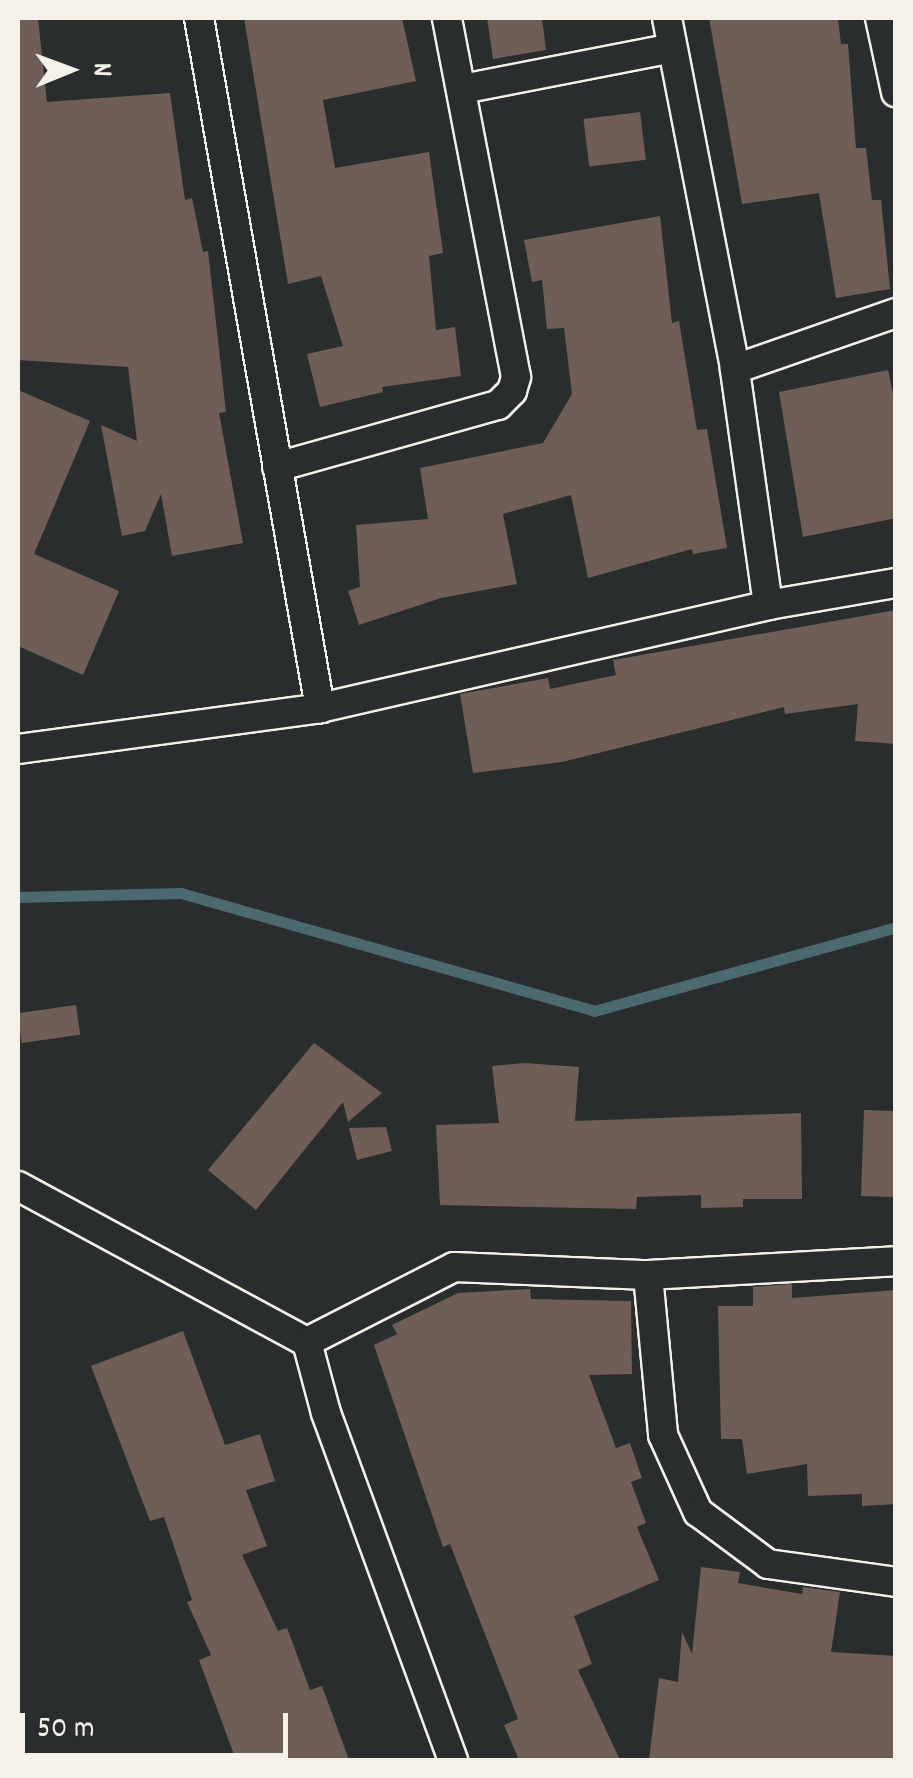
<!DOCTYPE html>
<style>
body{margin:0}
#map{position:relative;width:913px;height:1778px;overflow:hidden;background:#2a2d2e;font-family:Dekko,sans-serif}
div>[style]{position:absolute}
.stream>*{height:11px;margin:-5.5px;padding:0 5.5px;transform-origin:5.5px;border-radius:5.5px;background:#4c6970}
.building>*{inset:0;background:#6e5e56;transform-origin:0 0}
.roads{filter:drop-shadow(2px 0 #f4f1e8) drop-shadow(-2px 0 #f4f1e8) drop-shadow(0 2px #f4f1e8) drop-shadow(0 -2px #f4f1e8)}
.minor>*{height:28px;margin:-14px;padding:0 14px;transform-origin:14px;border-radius:14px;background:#2a2d2e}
span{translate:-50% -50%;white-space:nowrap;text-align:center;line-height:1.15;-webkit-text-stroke:8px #2a2d2e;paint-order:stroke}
.frame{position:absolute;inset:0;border:20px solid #f4f1e8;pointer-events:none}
.north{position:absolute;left:20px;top:20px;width:100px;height:100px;-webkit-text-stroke:8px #2a2d2e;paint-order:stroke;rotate:89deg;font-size:28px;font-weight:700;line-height:40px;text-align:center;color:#f4f1e8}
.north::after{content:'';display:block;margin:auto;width:35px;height:45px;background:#f4f1e8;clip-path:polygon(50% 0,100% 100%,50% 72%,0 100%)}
.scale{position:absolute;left:20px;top:1713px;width:268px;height:45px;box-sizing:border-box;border:5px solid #f4f1e8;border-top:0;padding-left:12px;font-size:30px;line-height:35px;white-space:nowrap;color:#f4f1e8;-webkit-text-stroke:8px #2a2d2e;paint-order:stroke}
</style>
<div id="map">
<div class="stream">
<div style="left:18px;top:897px;width:163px;rotate:-1.4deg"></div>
<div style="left:181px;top:893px;width:430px;rotate:15.9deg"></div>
<div style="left:594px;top:1011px;width:313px;rotate:-15.5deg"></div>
</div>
<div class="building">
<div style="clip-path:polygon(18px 18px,38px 18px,47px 102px,170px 93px,185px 200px,192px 198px,203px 252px,208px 251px,226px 412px,219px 413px,243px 543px,172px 556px,161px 494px,145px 531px,122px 536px,101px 425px,137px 441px,128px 367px,18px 360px)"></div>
<div style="clip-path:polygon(244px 18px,402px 18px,416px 81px,323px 100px,335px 168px,429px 152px,443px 253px,429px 256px,436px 330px,455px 327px,461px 376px,382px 387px,383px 392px,320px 407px,307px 354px,343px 346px,321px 276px,288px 284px)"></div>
<div style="clip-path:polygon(487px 18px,542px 18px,546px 50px,493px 59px)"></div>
<div style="clip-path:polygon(709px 18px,838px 18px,841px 44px,848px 44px,856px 148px,866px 148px,872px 200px,881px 200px,890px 289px,836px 298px,819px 193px,742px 204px)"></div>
<div style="left:640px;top:112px;width:48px;height:57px;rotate:83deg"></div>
<div style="clip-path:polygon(660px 216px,672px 323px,679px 321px,697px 430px,707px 429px,727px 548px,693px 554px,692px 549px,588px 578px,571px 495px,503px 514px,517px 584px,441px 598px,359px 625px,348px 591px,360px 587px,356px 525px,428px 519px,420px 468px,543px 443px,572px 394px,564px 328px,547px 329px,542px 280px,532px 282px,524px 240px)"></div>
<div style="clip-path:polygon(888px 370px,896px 409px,896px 518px,803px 537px,779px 392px)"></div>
<div style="clip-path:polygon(18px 390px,90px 421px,34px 554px,119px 591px,83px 675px,18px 646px)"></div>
<div style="clip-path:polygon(896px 610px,896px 744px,855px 741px,858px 704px,785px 714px,784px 707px,562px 762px,473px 773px,460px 694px,548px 678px,550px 689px,616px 675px,613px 660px)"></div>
<div style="left:76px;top:1005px;width:30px;height:59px;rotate:82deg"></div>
<div style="clip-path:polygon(314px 1043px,382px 1093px,348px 1122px,343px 1102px,256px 1210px,208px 1170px)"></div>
<div style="clip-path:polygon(524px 1063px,579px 1067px,575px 1121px,801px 1113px,802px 1199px,743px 1199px,743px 1207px,701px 1208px,701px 1195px,637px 1197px,636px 1209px,440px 1205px,436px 1125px,499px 1123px,492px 1066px)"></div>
<div style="left:864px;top:1110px;width:32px;height:86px;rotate:2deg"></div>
<div style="clip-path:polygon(386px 1127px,392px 1151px,357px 1160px,349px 1128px)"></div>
<div style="clip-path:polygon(792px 1284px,792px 1298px,896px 1290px,896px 1504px,862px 1506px,862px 1494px,808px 1496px,807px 1464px,747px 1474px,742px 1439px,721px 1439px,718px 1306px,753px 1306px,753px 1287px)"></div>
<div style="clip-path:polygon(530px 1289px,531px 1299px,631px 1301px,632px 1374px,589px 1375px,616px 1448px,630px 1443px,642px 1478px,631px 1482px,646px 1523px,637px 1527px,659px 1580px,574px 1616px,592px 1664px,578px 1670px,620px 1760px,519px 1760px,504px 1725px,518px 1719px,450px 1544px,443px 1547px,374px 1345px,397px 1334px,392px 1325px,458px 1293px)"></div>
<div style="clip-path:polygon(183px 1331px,225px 1445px,260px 1434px,275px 1481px,246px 1490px,267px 1546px,242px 1555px,278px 1631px,287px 1628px,310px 1690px,322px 1686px,349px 1760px,236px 1760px,199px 1660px,211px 1655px,187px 1602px,192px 1600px,164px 1517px,150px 1521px,91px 1366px)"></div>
<div style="clip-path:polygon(701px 1567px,740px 1572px,738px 1583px,802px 1594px,803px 1587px,840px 1592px,831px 1652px,896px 1656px,896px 1760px,649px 1760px,659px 1678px,678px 1682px,682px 1632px,692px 1654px)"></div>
</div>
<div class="roads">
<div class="minor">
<div style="left:199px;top:18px;width:701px;rotate:80.05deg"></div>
<div style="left:667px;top:18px;width:358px;rotate:79deg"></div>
<div style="left:880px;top:18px;width:76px;rotate:77.8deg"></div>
<div style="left:462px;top:89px;width:214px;rotate:-11deg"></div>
<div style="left:277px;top:467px;width:230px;rotate:-15.7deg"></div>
<div style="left:498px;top:405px;width:20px;rotate:-45deg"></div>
<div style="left:512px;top:391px;width:15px;rotate:-74deg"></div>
<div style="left:516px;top:377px;width:366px;rotate:-100.9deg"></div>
<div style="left:768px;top:605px;width:238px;rotate:-98deg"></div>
<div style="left:735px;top:369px;width:170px;rotate:-19.2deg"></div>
<div style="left:18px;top:749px;width:305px;rotate:-7.7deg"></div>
<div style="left:320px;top:708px;width:460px;rotate:-12.9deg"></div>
<div style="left:768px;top:605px;width:130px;rotate:-9.8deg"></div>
<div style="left:18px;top:1186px;width:328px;rotate:28.4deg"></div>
<div style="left:307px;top:1342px;width:73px;rotate:75deg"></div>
<div style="left:326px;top:1413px;width:370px;rotate:69.9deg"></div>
<div style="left:648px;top:1275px;width:161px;rotate:84.6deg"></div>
<div style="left:663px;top:1435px;width:85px;rotate:65.6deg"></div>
<div style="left:698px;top:1512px;width:87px;rotate:36.6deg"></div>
<div style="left:768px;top:1564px;width:129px;rotate:8deg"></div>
<div style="left:307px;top:1342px;width:165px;rotate:-27deg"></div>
<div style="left:454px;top:1267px;width:194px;rotate:2.4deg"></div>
<div style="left:648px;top:1275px;width:248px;rotate:-3.2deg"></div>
</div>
</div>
<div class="frame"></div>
<div class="north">N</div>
<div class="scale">50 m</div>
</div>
